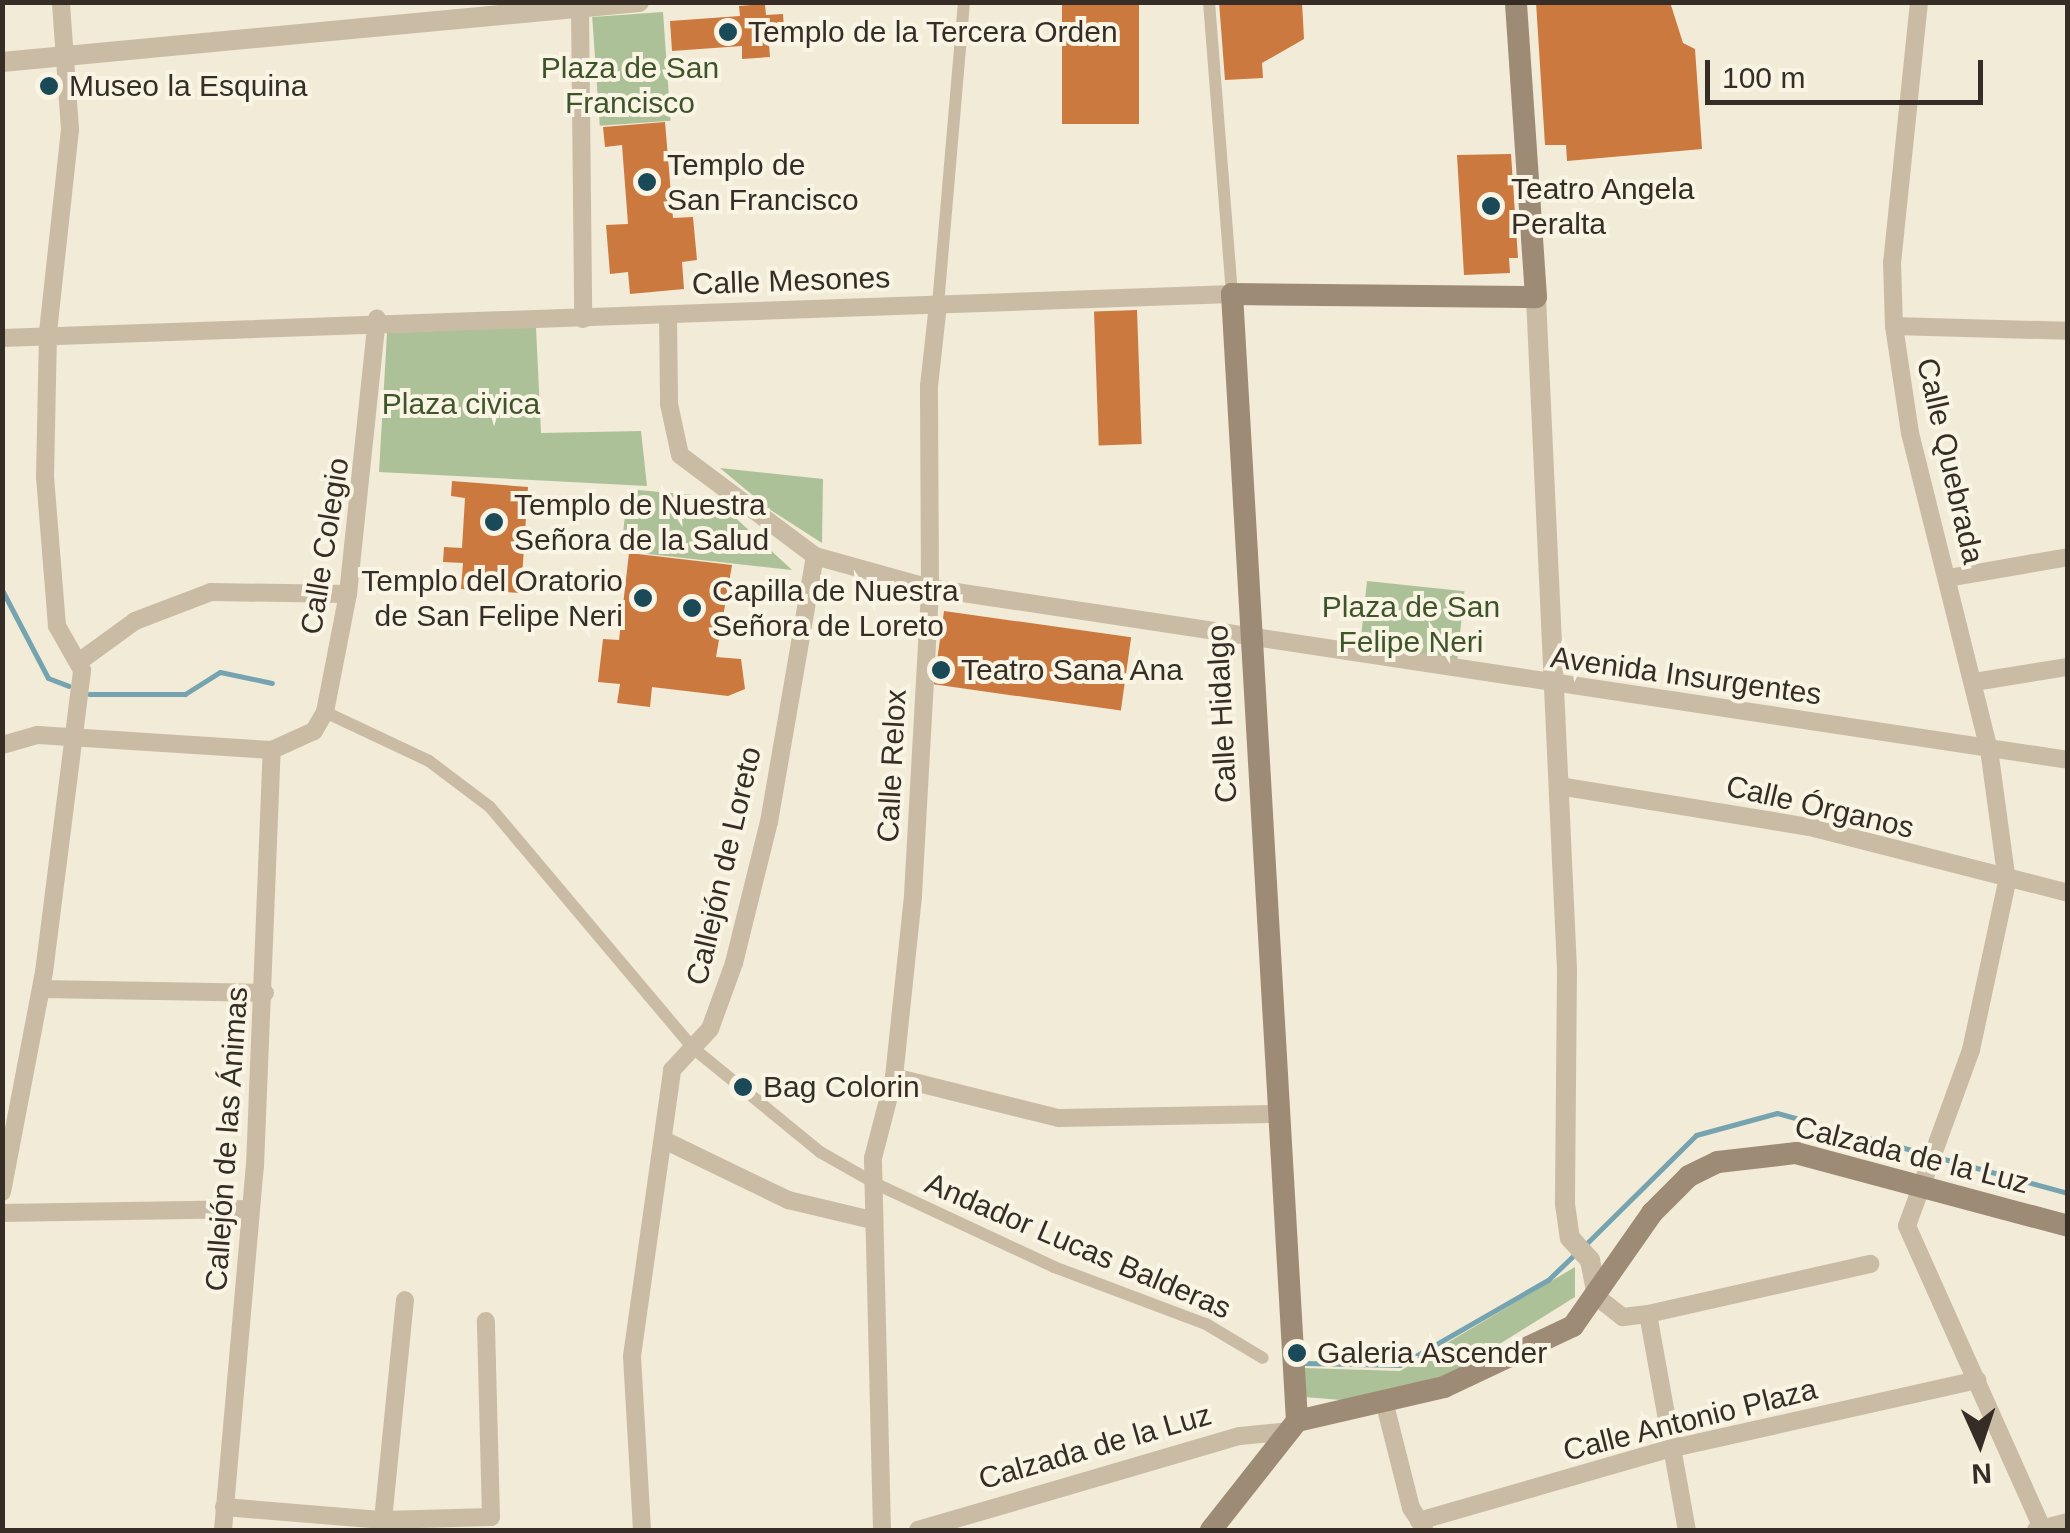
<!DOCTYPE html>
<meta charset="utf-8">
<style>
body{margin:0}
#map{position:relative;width:2070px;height:1533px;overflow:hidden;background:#f2ebd8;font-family:Helvetica,sans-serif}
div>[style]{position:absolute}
.green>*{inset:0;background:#acc198;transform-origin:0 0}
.stream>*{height:5px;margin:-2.5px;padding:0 2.5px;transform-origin:2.5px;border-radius:2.5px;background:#76a3b0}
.building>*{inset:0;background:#cb793e;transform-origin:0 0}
.pedestrian>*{height:12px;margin:-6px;padding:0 6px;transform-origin:6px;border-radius:6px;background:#cabca4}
.minor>*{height:18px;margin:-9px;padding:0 9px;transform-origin:9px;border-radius:9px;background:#cabca4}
.tertiary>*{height:20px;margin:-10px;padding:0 10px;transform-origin:10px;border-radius:10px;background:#cabca4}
.secondary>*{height:22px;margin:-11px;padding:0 11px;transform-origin:11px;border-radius:11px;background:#9e8b75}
.dots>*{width:28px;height:28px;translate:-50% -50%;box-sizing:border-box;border:5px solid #faf4e5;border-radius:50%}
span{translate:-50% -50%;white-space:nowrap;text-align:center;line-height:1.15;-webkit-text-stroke:8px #faf4e5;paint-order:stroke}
.poi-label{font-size:30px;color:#362e26}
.left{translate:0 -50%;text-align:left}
.right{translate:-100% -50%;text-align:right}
.park-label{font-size:30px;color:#3d5529}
.street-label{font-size:30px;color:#362e26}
.frame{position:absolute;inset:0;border:5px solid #362e26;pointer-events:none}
.north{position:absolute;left:1930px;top:1393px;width:100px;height:100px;-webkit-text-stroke:8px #faf4e5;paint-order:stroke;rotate:177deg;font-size:28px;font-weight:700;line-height:40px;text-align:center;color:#362e26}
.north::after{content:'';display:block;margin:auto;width:35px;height:45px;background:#362e26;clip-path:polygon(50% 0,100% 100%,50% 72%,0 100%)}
.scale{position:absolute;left:1705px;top:60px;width:278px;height:45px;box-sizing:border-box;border:5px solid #362e26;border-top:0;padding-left:12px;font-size:30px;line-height:35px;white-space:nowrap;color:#362e26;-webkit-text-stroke:8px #faf4e5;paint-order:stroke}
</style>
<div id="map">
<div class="green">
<div style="left:663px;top:12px;width:109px;height:71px;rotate:86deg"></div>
<div style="clip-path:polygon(536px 327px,541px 433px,641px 431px,647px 486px,379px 472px,387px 333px)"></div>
<div style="clip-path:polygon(720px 468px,823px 479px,822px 543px,769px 509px)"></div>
<div style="clip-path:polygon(628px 489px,713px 497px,792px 570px,621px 551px)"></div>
<div style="left:1367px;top:581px;width:98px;height:74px;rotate:6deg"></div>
<div style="clip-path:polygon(1575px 1267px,1575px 1297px,1453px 1373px,1354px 1401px,1304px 1397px,1303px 1368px,1400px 1371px)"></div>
</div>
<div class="stream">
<div style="left:2px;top:590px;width:99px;rotate:62.4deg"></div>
<div style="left:48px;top:678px;width:22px;rotate:21deg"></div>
<div style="left:89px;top:694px;width:96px"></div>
<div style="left:185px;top:694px;width:41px;rotate:-32.2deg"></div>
<div style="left:220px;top:672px;width:53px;rotate:11.9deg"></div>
<div style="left:1585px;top:1245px;width:156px;rotate:-44.7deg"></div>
<div style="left:1696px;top:1135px;width:84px;rotate:-15.2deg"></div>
<div style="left:1777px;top:1113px;width:302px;rotate:15.4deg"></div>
<div style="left:1304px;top:1363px;width:96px;rotate:1.2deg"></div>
<div style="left:1400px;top:1365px;width:171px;rotate:-29.9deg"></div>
<div style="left:1548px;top:1280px;width:40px;rotate:-44deg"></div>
</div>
<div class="building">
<div style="left:1062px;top:2px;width:77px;height:122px"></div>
<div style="clip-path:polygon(1219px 2px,1302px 2px,1304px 39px,1262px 63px,1263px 78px,1225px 80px)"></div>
<div style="clip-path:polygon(1536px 2px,1670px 2px,1683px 43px,1695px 49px,1702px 149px,1567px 161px,1566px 145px,1545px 145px)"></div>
<div style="clip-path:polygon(765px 4px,766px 15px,783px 14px,785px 42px,769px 44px,770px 57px,742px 59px,742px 46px,672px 51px,670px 21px,740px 16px,739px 6px)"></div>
<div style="clip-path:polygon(665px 122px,673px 218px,693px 217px,697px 260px,682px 262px,684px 289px,630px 294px,628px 272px,610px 274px,606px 225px,628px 224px,622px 145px,605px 147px,603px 127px)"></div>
<div style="clip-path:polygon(1511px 154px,1518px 258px,1509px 258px,1510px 273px,1464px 275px,1457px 155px)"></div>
<div style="left:1137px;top:310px;width:134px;height:43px;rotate:88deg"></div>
<div style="clip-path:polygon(452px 481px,528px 487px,521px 593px,461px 589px,463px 563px,443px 562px,444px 547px,462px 548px,465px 498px,451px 496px)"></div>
<div style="clip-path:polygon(629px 553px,732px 565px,716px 657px,741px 659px,745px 689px,728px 696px,652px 687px,650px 707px,617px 703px,620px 684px,598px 682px,603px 639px,619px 640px)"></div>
<div style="left:944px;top:611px;width:189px;height:74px;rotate:8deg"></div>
</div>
<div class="pedestrian">
<div style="left:1209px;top:2px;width:293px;rotate:85.5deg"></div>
<div style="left:938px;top:305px;width:304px;rotate:-85.1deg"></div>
<div style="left:325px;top:712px;width:115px;rotate:25.2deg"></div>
<div style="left:429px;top:761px;width:76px;rotate:37deg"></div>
<div style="left:490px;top:807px;width:315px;rotate:49.9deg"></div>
<div style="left:693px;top:1048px;width:164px;rotate:39.3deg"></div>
<div style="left:820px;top:1152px;width:59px;rotate:29.6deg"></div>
<div style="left:872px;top:1182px;width:201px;rotate:25deg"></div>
<div style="left:1054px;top:1267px;width:162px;rotate:20.6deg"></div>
<div style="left:1206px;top:1324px;width:66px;rotate:30.8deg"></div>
</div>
<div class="minor">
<div style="left:1919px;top:2px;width:262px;rotate:95.9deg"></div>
<div style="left:1892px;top:263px;width:63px;rotate:88.2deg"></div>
<div style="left:1894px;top:326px;width:108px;rotate:81.5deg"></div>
<div style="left:1910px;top:433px;width:326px;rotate:76deg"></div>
<div style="left:1989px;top:749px;width:134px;rotate:82.3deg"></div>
<div style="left:2007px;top:882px;width:172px;rotate:102.1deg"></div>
<div style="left:1971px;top:1050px;width:187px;rotate:110deg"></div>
<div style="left:1907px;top:1226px;width:333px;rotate:65.9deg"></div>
<div style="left:580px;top:8px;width:311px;rotate:89.4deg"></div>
<div style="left:668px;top:316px;width:88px;rotate:89.3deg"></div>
<div style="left:669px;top:404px;width:52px;rotate:77.8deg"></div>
<div style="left:680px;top:455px;width:169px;rotate:36.8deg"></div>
<div style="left:815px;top:556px;width:119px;rotate:15.5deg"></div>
<div style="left:930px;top:588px;width:1151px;rotate:8.59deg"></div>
<div style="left:1894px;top:326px;width:174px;rotate:1.6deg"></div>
<div style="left:2px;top:338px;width:1231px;rotate:-2.05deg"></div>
<div style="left:1948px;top:578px;width:122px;rotate:-9.9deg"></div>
<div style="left:80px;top:661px;width:68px;rotate:-36deg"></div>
<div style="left:135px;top:621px;width:81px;rotate:-20.9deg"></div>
<div style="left:211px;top:592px;width:137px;rotate:0.8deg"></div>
<div style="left:1974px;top:682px;width:95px;rotate:-9.1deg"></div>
<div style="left:2px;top:745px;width:37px;rotate:-16deg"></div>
<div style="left:38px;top:735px;width:234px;rotate:3.7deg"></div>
<div style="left:272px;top:750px;width:46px;rotate:-24.3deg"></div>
<div style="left:314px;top:731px;width:22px;rotate:-60deg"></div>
<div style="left:325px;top:712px;width:120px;rotate:-79deg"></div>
<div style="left:348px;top:594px;width:277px;rotate:-84deg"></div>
<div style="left:1559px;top:786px;width:254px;rotate:9.3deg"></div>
<div style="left:1810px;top:827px;width:266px;rotate:14.3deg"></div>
<div style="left:41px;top:989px;width:224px;rotate:1deg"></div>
<div style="left:894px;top:1077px;width:170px;rotate:14deg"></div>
<div style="left:1059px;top:1118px;width:218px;rotate:-1.1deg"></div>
<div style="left:666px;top:1141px;width:136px;rotate:25.8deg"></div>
<div style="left:788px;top:1200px;width:85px;rotate:13.5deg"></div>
<div style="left:2px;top:1192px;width:224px;rotate:-79.2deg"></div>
<div style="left:44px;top:972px;width:304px;rotate:-82.8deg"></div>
<div style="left:82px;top:670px;width:51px;rotate:-119.6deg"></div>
<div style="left:57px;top:626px;width:149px;rotate:-94.6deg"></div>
<div style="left:45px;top:477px;width:145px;rotate:-88.8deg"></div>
<div style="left:48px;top:332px;width:204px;rotate:-83.8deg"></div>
<div style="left:70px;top:129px;width:127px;rotate:-94.1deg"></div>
<div style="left:2px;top:1213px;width:249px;rotate:-0.9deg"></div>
<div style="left:1597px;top:1297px;width:33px;rotate:38deg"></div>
<div style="left:1623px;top:1317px;width:25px;rotate:-7deg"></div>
<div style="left:1648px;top:1314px;width:219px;rotate:79.8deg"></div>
<div style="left:1648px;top:1314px;width:228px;rotate:-12.7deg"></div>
<div style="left:1385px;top:1405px;width:106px;rotate:75.8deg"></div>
<div style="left:1411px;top:1508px;width:23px;rotate:56deg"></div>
<div style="left:224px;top:1507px;width:160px;rotate:4.7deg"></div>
<div style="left:383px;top:1520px;width:108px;rotate:-1.6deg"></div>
<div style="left:491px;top:1517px;width:196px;rotate:-91.5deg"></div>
<div style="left:383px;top:1520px;width:221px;rotate:-84.3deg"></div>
<div style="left:1419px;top:1521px;width:260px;rotate:-16.1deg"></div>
<div style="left:1669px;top:1449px;width:316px;rotate:-12.6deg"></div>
<div style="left:223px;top:1530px;width:365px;rotate:-85deg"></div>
<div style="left:255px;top:1166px;width:416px;rotate:-87.7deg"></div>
<div style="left:642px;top:1530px;width:174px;rotate:-93.3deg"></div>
<div style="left:632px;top:1356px;width:289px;rotate:-82deg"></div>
<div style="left:672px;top:1070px;width:56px;rotate:-47.2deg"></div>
<div style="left:710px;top:1029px;width:70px;rotate:-70deg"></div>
<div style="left:734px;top:963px;width:145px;rotate:-76.1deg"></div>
<div style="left:769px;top:822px;width:270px;rotate:-80.2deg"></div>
<div style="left:882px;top:1530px;width:372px;rotate:-91.4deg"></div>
<div style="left:873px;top:1158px;width:84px;rotate:-75.5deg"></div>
<div style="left:894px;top:1077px;width:183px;rotate:-84deg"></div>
<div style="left:913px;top:895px;width:307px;rotate:-86.8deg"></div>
<div style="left:930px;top:588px;width:202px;rotate:-90.3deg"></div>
<div style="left:929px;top:386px;width:81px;rotate:-83.7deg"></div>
<div style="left:918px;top:1530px;width:335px;rotate:-16.3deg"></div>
<div style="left:1240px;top:1436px;width:51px;rotate:-5.6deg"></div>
<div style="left:2036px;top:1530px;width:33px;rotate:-14deg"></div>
</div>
<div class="tertiary">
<div style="left:2px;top:62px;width:640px;rotate:-5.38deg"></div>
<div style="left:1536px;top:297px;width:673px;rotate:87.36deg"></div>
<div style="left:1567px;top:969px;width:235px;rotate:90.5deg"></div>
<div style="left:1565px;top:1204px;width:34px;rotate:82deg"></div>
<div style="left:1570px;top:1238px;width:30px;rotate:48deg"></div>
<div style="left:1590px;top:1260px;width:38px;rotate:79deg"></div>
</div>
<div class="secondary">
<div style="left:1297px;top:1421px;width:1129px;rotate:-93.3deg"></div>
<div style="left:1232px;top:294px;width:304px;rotate:0.6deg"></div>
<div style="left:1536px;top:297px;width:296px;rotate:-93.9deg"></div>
<div style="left:1297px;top:1421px;width:151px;rotate:-13deg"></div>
<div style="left:1444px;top:1387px;width:143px;rotate:-25.3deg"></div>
<div style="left:1573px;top:1326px;width:138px;rotate:-55deg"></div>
<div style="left:1652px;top:1213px;width:52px;rotate:-45deg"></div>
<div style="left:1689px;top:1176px;width:32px;rotate:-26deg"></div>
<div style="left:1718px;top:1162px;width:79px;rotate:-6.6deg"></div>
<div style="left:1796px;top:1153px;width:282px;rotate:15deg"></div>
<div style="left:1211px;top:1530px;width:139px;rotate:-51.7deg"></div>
</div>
<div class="dots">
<div style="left:728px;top:32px;background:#1a4958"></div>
<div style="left:49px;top:86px;background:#1a4958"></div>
<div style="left:647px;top:182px;background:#1a4958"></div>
<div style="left:1491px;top:206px;background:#1a4958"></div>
<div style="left:494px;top:522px;background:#1a4958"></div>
<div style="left:643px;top:598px;background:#1a4958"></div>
<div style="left:692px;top:608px;background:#1a4958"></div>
<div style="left:941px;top:670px;background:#1a4958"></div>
<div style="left:743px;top:1087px;background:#1a4958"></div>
<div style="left:1297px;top:1353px;background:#1a4958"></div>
</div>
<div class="poi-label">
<span class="left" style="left:748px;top:32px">Templo de la Tercera Orden</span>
<span class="left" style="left:69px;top:86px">Museo la Esquina</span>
<span class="left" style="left:667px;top:182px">Templo de<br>San Francisco</span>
<span class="left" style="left:1511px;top:206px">Teatro Angela<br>Peralta</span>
<span class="left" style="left:514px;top:522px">Templo de Nuestra<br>Señora de la Salud</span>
<span class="right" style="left:623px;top:598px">Templo del Oratorio<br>de San Felipe Neri</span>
<span class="left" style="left:712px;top:608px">Capilla de Nuestra<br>Señora de Loreto</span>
<span class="left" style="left:961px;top:670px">Teatro Sana Ana</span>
<span class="left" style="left:763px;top:1087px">Bag Colorin</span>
<span class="left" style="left:1317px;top:1353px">Galeria Ascender</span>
</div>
<div class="park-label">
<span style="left:630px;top:85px">Plaza de San<br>Francisco</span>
<span style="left:461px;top:404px">Plaza civica</span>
<span style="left:1411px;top:624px">Plaza de San<br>Felipe Neri</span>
</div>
<div class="street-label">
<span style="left:791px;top:281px;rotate:-2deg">Calle Mesones</span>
<span style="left:1950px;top:461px;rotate:77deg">Calle Quebrada</span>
<span style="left:325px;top:546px;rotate:-81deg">Calle Colegio</span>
<span style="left:1686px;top:676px;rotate:8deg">Avenida Insurgentes</span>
<span style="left:1222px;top:714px;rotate:-93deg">Calle Hidalgo</span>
<span style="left:892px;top:766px;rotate:-87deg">Calle Relox</span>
<span style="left:1820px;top:807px;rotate:13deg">Calle Órganos</span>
<span style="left:724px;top:866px;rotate:-77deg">Callejón de Loreto</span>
<span style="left:227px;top:1139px;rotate:-86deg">Callejón de las Ánimas</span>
<span style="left:1912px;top:1155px;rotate:14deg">Calzada de la Luz</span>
<span style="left:1078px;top:1246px;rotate:23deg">Andador Lucas Balderas</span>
<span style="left:1690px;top:1420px;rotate:-14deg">Calle Antonio Plaza</span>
<span style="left:1095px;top:1447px;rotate:-16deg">Calzada de la Luz</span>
</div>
<div class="frame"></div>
<div class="north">N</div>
<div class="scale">100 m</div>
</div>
